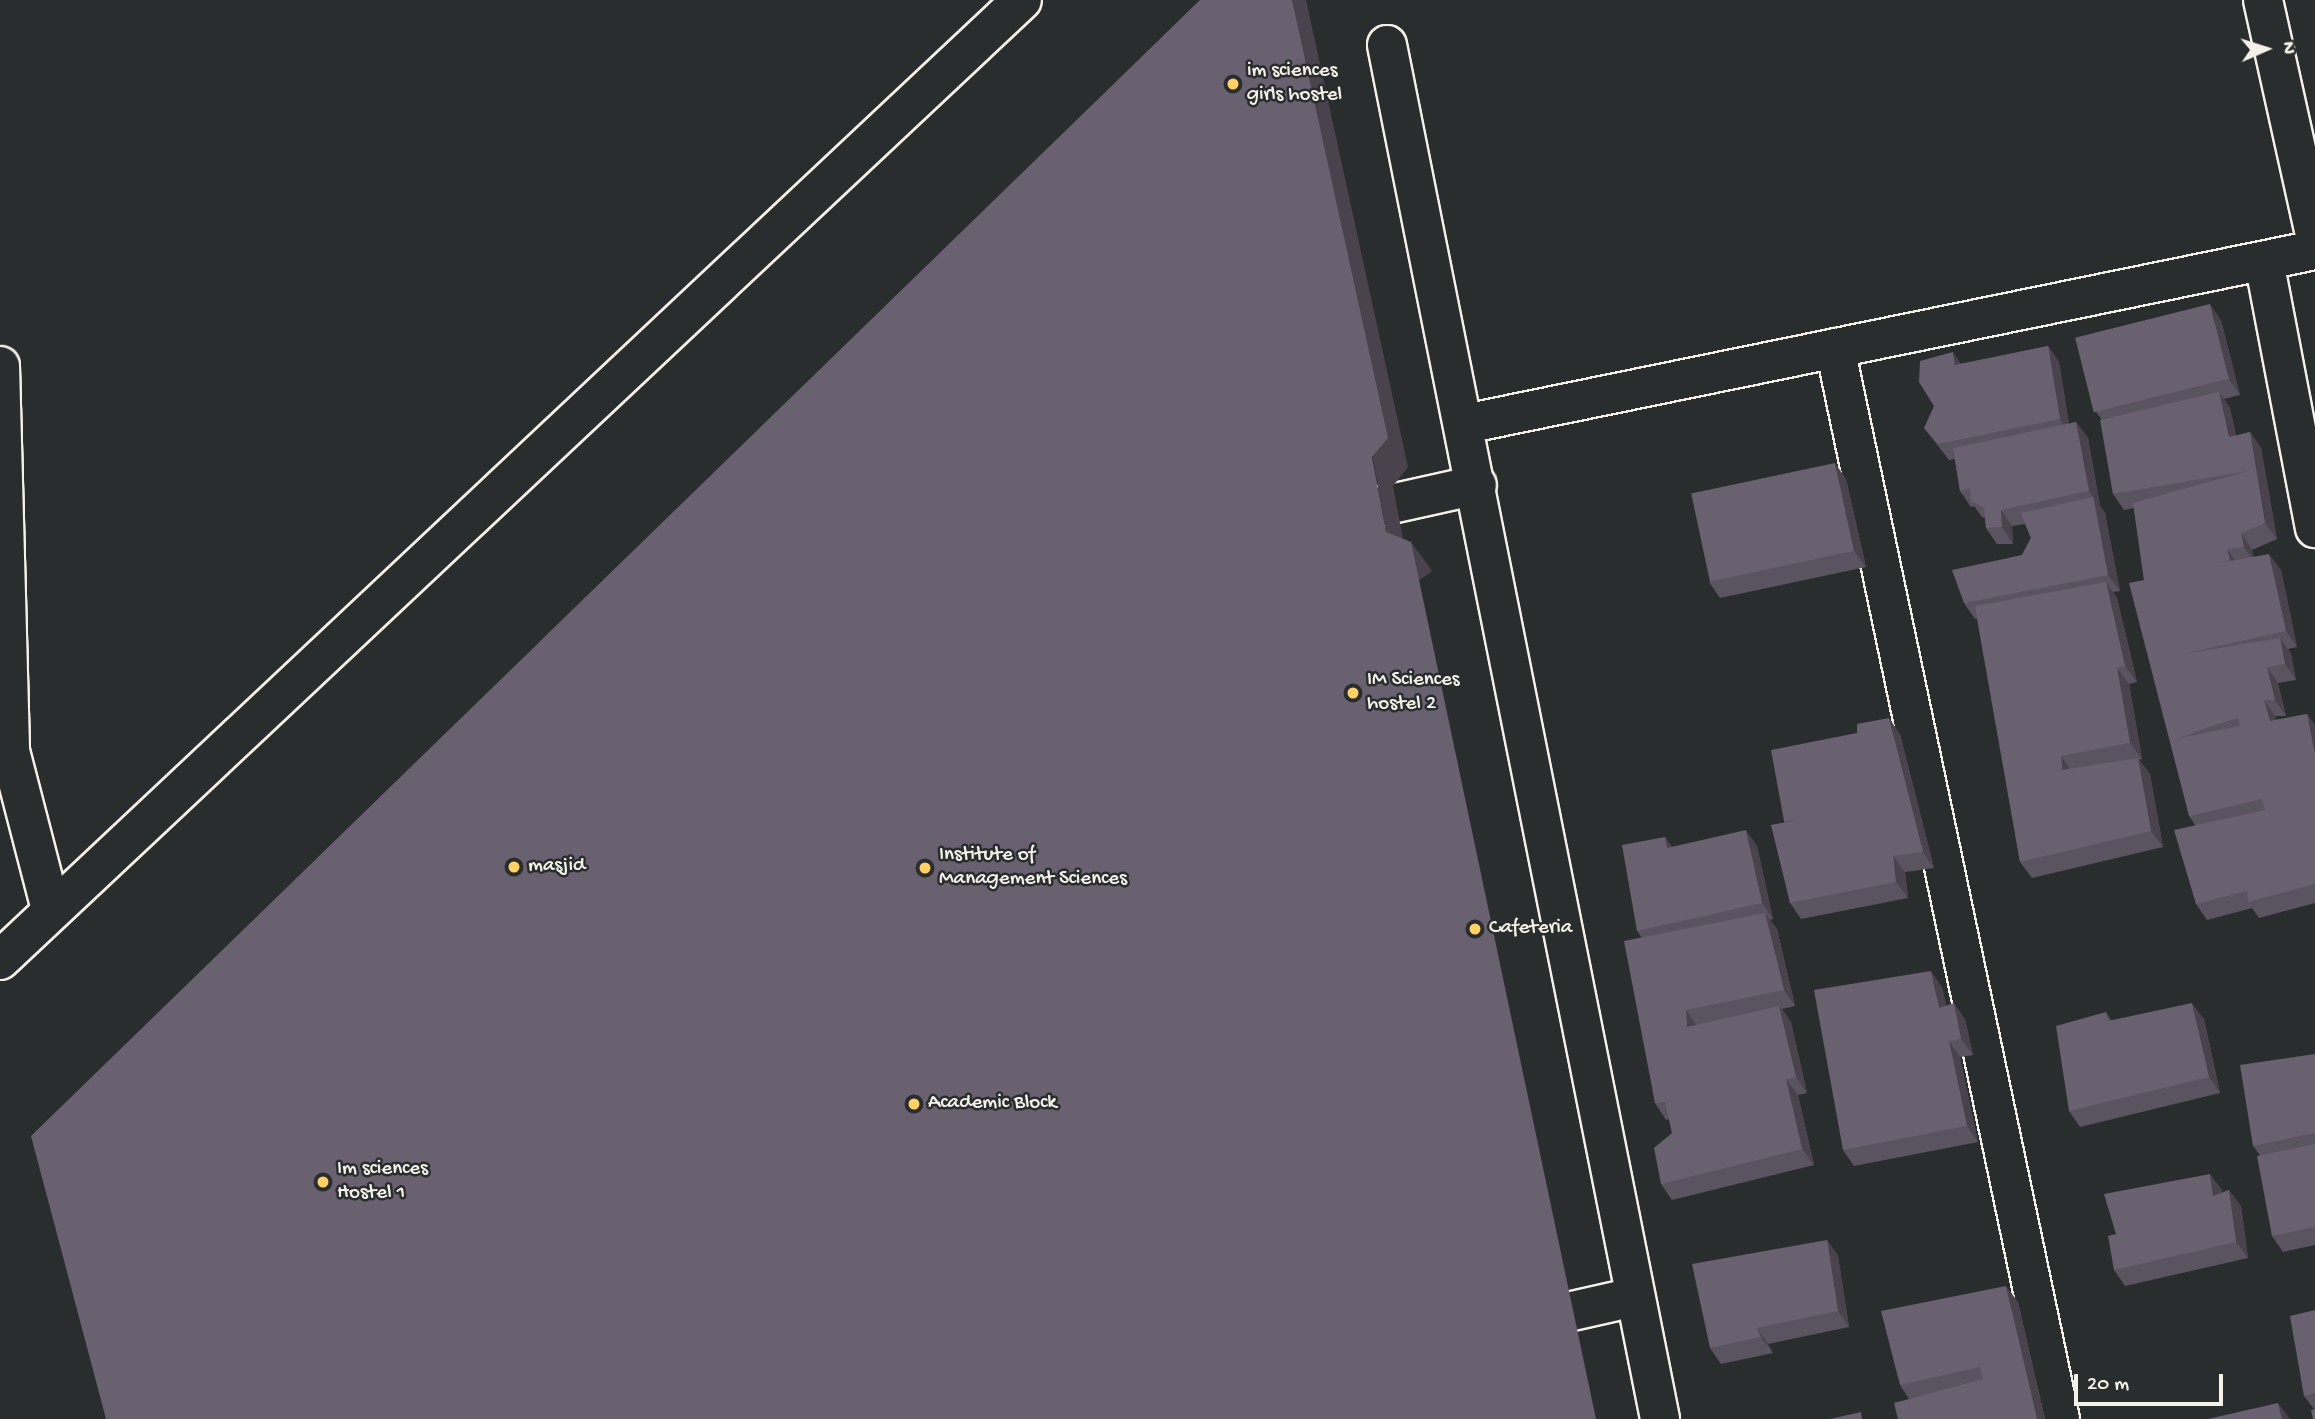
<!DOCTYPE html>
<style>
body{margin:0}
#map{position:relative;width:2315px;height:1419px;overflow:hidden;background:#2a2d2e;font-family:"Gochi Hand",sans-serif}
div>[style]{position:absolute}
.roads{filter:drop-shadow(2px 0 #f4f1e8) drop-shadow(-2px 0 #f4f1e8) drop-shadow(0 2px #f4f1e8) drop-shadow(0 -2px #f4f1e8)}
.minor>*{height:38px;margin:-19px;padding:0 19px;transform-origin:19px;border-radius:19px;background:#2a2d2e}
.secondary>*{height:38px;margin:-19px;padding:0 19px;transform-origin:19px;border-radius:19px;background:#2a2d2e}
.wall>*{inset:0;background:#5a5360}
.shaded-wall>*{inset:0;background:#4a434e;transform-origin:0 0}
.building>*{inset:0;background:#696070;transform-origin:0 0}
.dots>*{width:19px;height:19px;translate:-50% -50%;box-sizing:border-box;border:4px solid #2a2d2e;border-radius:50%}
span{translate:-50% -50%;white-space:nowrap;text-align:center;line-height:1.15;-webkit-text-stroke:5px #2a2d2e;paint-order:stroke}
.poi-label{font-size:21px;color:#f4f1e8}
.left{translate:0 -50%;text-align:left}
.north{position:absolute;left:2231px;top:14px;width:70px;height:70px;-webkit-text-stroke:5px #2a2d2e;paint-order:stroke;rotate:87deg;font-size:19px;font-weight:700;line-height:28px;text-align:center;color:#f4f1e8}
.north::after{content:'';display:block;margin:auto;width:24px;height:32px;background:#f4f1e8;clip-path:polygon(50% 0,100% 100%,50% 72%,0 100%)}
.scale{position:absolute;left:2074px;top:1374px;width:149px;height:32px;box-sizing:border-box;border:4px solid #f4f1e8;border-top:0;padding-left:9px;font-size:21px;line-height:24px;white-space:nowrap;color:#f4f1e8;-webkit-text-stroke:5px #2a2d2e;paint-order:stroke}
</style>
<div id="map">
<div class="roads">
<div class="minor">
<div style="left:2263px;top:0;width:241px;rotate:77.5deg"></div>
<div style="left:1387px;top:45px;width:1401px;rotate:78.76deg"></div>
<div style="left:2264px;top:261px;width:272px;rotate:79.2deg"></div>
<div style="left:1835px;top:348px;width:1094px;rotate:78.14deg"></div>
<div style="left:0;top:366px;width:385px;rotate:88.5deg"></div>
<div style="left:10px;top:751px;width:163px;rotate:75.5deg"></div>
<div style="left:1465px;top:424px;width:868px;rotate:-11.57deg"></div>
<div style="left:1346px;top:514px;width:134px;rotate:-12.5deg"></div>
<div style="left:1537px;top:1319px;width:99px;rotate:-12.8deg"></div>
</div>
<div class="secondary">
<div style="left:0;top:960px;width:1402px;rotate:-43.21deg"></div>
</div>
</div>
<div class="wall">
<div style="clip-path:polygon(2221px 320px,2240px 395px,2224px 399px,2230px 408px,2236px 436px,2250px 432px,2261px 448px,2277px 539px,2252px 550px,2254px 557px,2281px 570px,2297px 647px,2288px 649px,2291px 654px,2296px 680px,2278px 683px,2286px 716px,2275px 716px,2276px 720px,2307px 714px,2315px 725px,2315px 903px,2259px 918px,2252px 908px,2207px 920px,2196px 904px,2195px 825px,2189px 816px,2144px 580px,2134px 508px,2124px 510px,2113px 494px,2102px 420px,2096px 412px)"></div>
<div style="clip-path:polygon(2048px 346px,2059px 362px,2069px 424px,2076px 422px,2088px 438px,2100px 506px,2105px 513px,2120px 591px,2113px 592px,2117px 598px,2137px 682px,2129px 684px,2142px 759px,2139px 760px,2150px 774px,2163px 847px,2032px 878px,2020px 862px,1977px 619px,1975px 619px,1964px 603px,2022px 555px,2031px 538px,2025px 524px,2012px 526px,2013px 544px,1997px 544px,1986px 528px,1985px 518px,1982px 517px,1974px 506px,1971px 507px,1960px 491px,1955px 459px,1949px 460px,1924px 428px,1960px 364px)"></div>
<div style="clip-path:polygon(1846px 479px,1866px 567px,1720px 598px,1709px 582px)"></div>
<div style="clip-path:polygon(1900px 734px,1934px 868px,1905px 872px,1908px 898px,1801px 919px,1790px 903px,1784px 821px)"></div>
<div style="clip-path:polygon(1665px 837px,1672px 847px,1757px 846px,1773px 919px,1770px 920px,1777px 929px,1795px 1006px,1782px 1009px,1791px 1022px,1807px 1093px,1798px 1095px,1814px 1165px,1672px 1200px,1661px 1184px,1672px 1133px,1669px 1119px,1666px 1120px,1655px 1103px,1642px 938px,1637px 931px)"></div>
<div style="clip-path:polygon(1942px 987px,1946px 1005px,1965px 1019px,1973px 1055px,1960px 1057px,1978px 1142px,1854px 1166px,1843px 1150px)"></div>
<div style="clip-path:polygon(2106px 1012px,2111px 1020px,2204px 1019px,2220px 1093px,2080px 1127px,2069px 1111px)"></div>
<div style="clip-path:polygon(2315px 1054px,2315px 1245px,2283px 1252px,2272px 1236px,2260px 1155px,2253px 1146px)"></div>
<div style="clip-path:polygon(2222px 1190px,2222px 1193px,2241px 1206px,2248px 1258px,2125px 1286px,2114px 1270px,2116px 1234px)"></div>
<div style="clip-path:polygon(1827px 1240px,1838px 1256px,1849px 1327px,1768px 1344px,1773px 1353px,1721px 1364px,1710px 1348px)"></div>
<div style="clip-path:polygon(2018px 1302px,2045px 1419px,1909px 1399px,1900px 1385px)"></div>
<div style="clip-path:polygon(2315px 1310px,2315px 1419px,2314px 1409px,2304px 1396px)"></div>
</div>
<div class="shaded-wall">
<div style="clip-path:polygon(1292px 0,1306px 0,1408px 467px,1393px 486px,1407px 561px,1386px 532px)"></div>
<div style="clip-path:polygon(2210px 304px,2221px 320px,2240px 395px,2229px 379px)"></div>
<div style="clip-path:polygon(2048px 346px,2059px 362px,2071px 436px,2060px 419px)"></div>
<div style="clip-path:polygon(1953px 352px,1964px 368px,1955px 365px)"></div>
<div style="clip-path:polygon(2219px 392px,2230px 408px,2240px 453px,2229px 437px)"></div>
<div style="clip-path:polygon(2076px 422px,2088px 438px,2100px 506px,2105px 513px,2120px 591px,2108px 575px,2094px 498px,2089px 491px)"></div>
<div style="clip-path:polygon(2250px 432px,2261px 448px,2277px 539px,2265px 523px)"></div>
<div style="clip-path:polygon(1835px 463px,1846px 479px,1866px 567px,1854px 551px)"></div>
<div style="clip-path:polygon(2001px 510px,2012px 526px,2013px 544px,2002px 527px)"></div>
<div style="clip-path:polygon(2241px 533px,2252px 550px,2255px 563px,2244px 547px)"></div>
<div style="left:1411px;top:542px;width:36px;height:896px;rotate:54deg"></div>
<div style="clip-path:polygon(2227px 549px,2238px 565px,2230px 560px)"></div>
<div style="clip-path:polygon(2269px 554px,2281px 570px,2297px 647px,2286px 631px)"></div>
<div style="clip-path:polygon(2106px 582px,2117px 598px,2137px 682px,2125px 666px)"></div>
<div style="clip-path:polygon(2280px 638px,2291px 654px,2296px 680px,2285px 664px)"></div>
<div style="clip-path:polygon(2267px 667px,2278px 683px,2286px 716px,2275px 700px)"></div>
<div style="clip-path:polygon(2117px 668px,2129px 684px,2142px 759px,2130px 743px)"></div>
<div style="clip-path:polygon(2264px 700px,2275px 716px,2281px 737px,2270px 721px)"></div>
<div style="clip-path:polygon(2307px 714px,2315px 725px,2315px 755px)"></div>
<div style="clip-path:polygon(1889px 718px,1900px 734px,1934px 868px,1923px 852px)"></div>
<div style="clip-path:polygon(2061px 756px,2072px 772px,2074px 785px,2062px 769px)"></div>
<div style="clip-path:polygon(2138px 758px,2150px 774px,2163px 847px,2151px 831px)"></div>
<div style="clip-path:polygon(1746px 830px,1757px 846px,1773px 919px,1762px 903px)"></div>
<div style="clip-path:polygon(1665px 837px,1676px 854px,1667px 848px)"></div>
<div style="clip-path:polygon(1893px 856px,1905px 872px,1908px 898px,1896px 882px)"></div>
<div style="clip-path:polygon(1765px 913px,1777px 929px,1795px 1006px,1784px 990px)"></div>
<div style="clip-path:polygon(1931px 971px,1942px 987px,1950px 1024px,1939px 1008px)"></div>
<div style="clip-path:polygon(1954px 1003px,1965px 1019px,1973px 1055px,1961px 1039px)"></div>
<div style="clip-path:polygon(2192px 1003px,2204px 1019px,2220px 1093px,2209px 1077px)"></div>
<div style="clip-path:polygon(1779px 1006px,1791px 1022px,1807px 1093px,1796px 1077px)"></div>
<div style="clip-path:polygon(1686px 1010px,1697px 1026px,1687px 1027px)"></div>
<div style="clip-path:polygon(1949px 1041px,1960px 1057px,1978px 1142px,1967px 1126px)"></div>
<div style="clip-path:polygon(1786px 1079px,1798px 1095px,1814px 1165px,1802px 1149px)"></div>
<div style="clip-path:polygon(2210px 1174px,2222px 1190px,2225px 1212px,2213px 1196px)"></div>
<div style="clip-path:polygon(2229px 1190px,2241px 1206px,2248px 1258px,2236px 1242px)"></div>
<div style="clip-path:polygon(1827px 1240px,1838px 1256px,1849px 1327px,1838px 1311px)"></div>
<div style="clip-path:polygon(2006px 1286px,2018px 1302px,2045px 1419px,2037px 1419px)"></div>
<div style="clip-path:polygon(1757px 1328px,1768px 1344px,1773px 1353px,1761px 1337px)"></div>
<div style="clip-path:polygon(2278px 1403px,2290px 1419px,2282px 1419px)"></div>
</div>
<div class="building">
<div style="clip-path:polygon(1200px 0,1292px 0,1388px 438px,1372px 457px,1386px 532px,1411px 542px,1596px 1419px,106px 1419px,31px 1136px)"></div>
<div style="left:2210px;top:304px;width:77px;height:139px;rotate:76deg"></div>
<div style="clip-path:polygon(2048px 346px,2060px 419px,1938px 444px,1924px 428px,1934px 406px,1919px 382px,1920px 361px,1953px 352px,1955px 365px)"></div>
<div style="clip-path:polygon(evenodd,2219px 392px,2229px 437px,2250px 432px,2265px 523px,2241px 533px,2244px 547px,2227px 549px,2230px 560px,2219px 563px,2269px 554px,2286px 631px,2183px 654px,2280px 638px,2285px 664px,2267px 667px,2275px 700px,2264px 700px,2270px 721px,2307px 714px,2315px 755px,2315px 884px,2248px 902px,2247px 891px,2196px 904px,2174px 830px,2265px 810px,2262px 799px,2189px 816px,2129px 583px,2144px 580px,2133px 503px,2248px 471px,2113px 494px,2100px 420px,2219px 392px,2238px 718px,2240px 726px,2179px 738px,2212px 726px,2238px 718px)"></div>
<div style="clip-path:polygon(2076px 422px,2089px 491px,2001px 510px,2002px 527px,1986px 528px,1984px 508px,1971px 501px,1970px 488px,1960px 491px,1953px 448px)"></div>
<div style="left:1835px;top:463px;width:90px;height:147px;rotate:78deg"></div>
<div style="clip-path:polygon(2093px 497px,2108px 575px,1964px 603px,1952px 570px,2022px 555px,2031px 538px,2021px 513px)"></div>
<div style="clip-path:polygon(2106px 582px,2125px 666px,2117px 668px,2130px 743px,2061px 756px,2062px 769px,2055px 771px,2138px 758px,2151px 831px,2020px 862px,1975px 606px)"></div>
<div style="clip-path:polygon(1889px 718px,1923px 852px,1893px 856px,1896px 882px,1790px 903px,1771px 825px,1797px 820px,1784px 821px,1771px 750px,1857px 733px,1857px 724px)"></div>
<div style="clip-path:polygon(1746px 830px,1762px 903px,1637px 931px,1622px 845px,1665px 837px,1667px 848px)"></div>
<div style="clip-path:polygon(1765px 913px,1784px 990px,1686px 1010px,1687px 1027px,1779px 1006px,1796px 1077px,1786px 1079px,1802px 1149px,1661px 1184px,1654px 1148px,1672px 1133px,1665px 1102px,1655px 1103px,1624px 941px)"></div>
<div style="clip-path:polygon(1931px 971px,1939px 1008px,1954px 1003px,1961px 1039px,1949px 1041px,1967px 1126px,1843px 1150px,1814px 990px)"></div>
<div style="clip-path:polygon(2192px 1003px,2209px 1077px,2069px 1111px,2056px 1026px,2106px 1012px,2108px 1021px)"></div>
<div style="clip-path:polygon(2315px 1054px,2315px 1133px,2253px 1146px,2240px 1065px)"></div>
<div style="clip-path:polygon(2315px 1144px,2315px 1227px,2272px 1236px,2257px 1156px)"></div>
<div style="clip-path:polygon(2210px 1174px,2213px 1196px,2229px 1190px,2236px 1242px,2114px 1270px,2108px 1236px,2116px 1234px,2104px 1194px)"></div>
<div style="clip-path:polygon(1827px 1240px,1838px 1311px,1757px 1328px,1761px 1337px,1710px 1348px,1692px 1264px)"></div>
<div style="clip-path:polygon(2006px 1286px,2037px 1419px,1898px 1419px,1894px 1403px,1983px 1379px,1980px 1367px,1900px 1385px,1881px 1311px)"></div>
<div style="clip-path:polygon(2315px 1310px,2315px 1393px,2304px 1396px,2290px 1316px)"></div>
<div style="clip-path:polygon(2278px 1403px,2282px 1419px,2208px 1419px)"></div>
<div style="clip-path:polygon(2315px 1409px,2315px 1419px,2313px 1419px,2311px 1410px)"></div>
<div style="clip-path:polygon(1861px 1412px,1862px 1419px,1830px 1419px)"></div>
</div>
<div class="dots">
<div style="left:1233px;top:84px;background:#ffd166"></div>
<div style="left:1353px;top:693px;background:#ffd166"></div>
<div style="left:514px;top:867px;background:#ffd166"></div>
<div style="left:925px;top:868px;background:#ffd166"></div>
<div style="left:1475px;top:929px;background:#ffd166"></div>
<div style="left:914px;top:1104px;background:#ffd166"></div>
<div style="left:323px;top:1182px;background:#ffd166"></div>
</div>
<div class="poi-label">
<span class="left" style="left:1247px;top:84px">im sciences<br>girls hostel</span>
<span class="left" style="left:1367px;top:693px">IM Sciences<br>hostel 2</span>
<span class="left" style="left:939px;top:868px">Institute of<br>Management Sciences</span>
<span class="left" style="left:528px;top:867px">masjid</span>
<span class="left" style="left:1489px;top:929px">Cafeteria</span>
<span class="left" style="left:928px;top:1104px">Academic Block</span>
<span class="left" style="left:337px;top:1182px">Im sciences<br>Hostel 1</span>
</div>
<div class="north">N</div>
<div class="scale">20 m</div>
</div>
